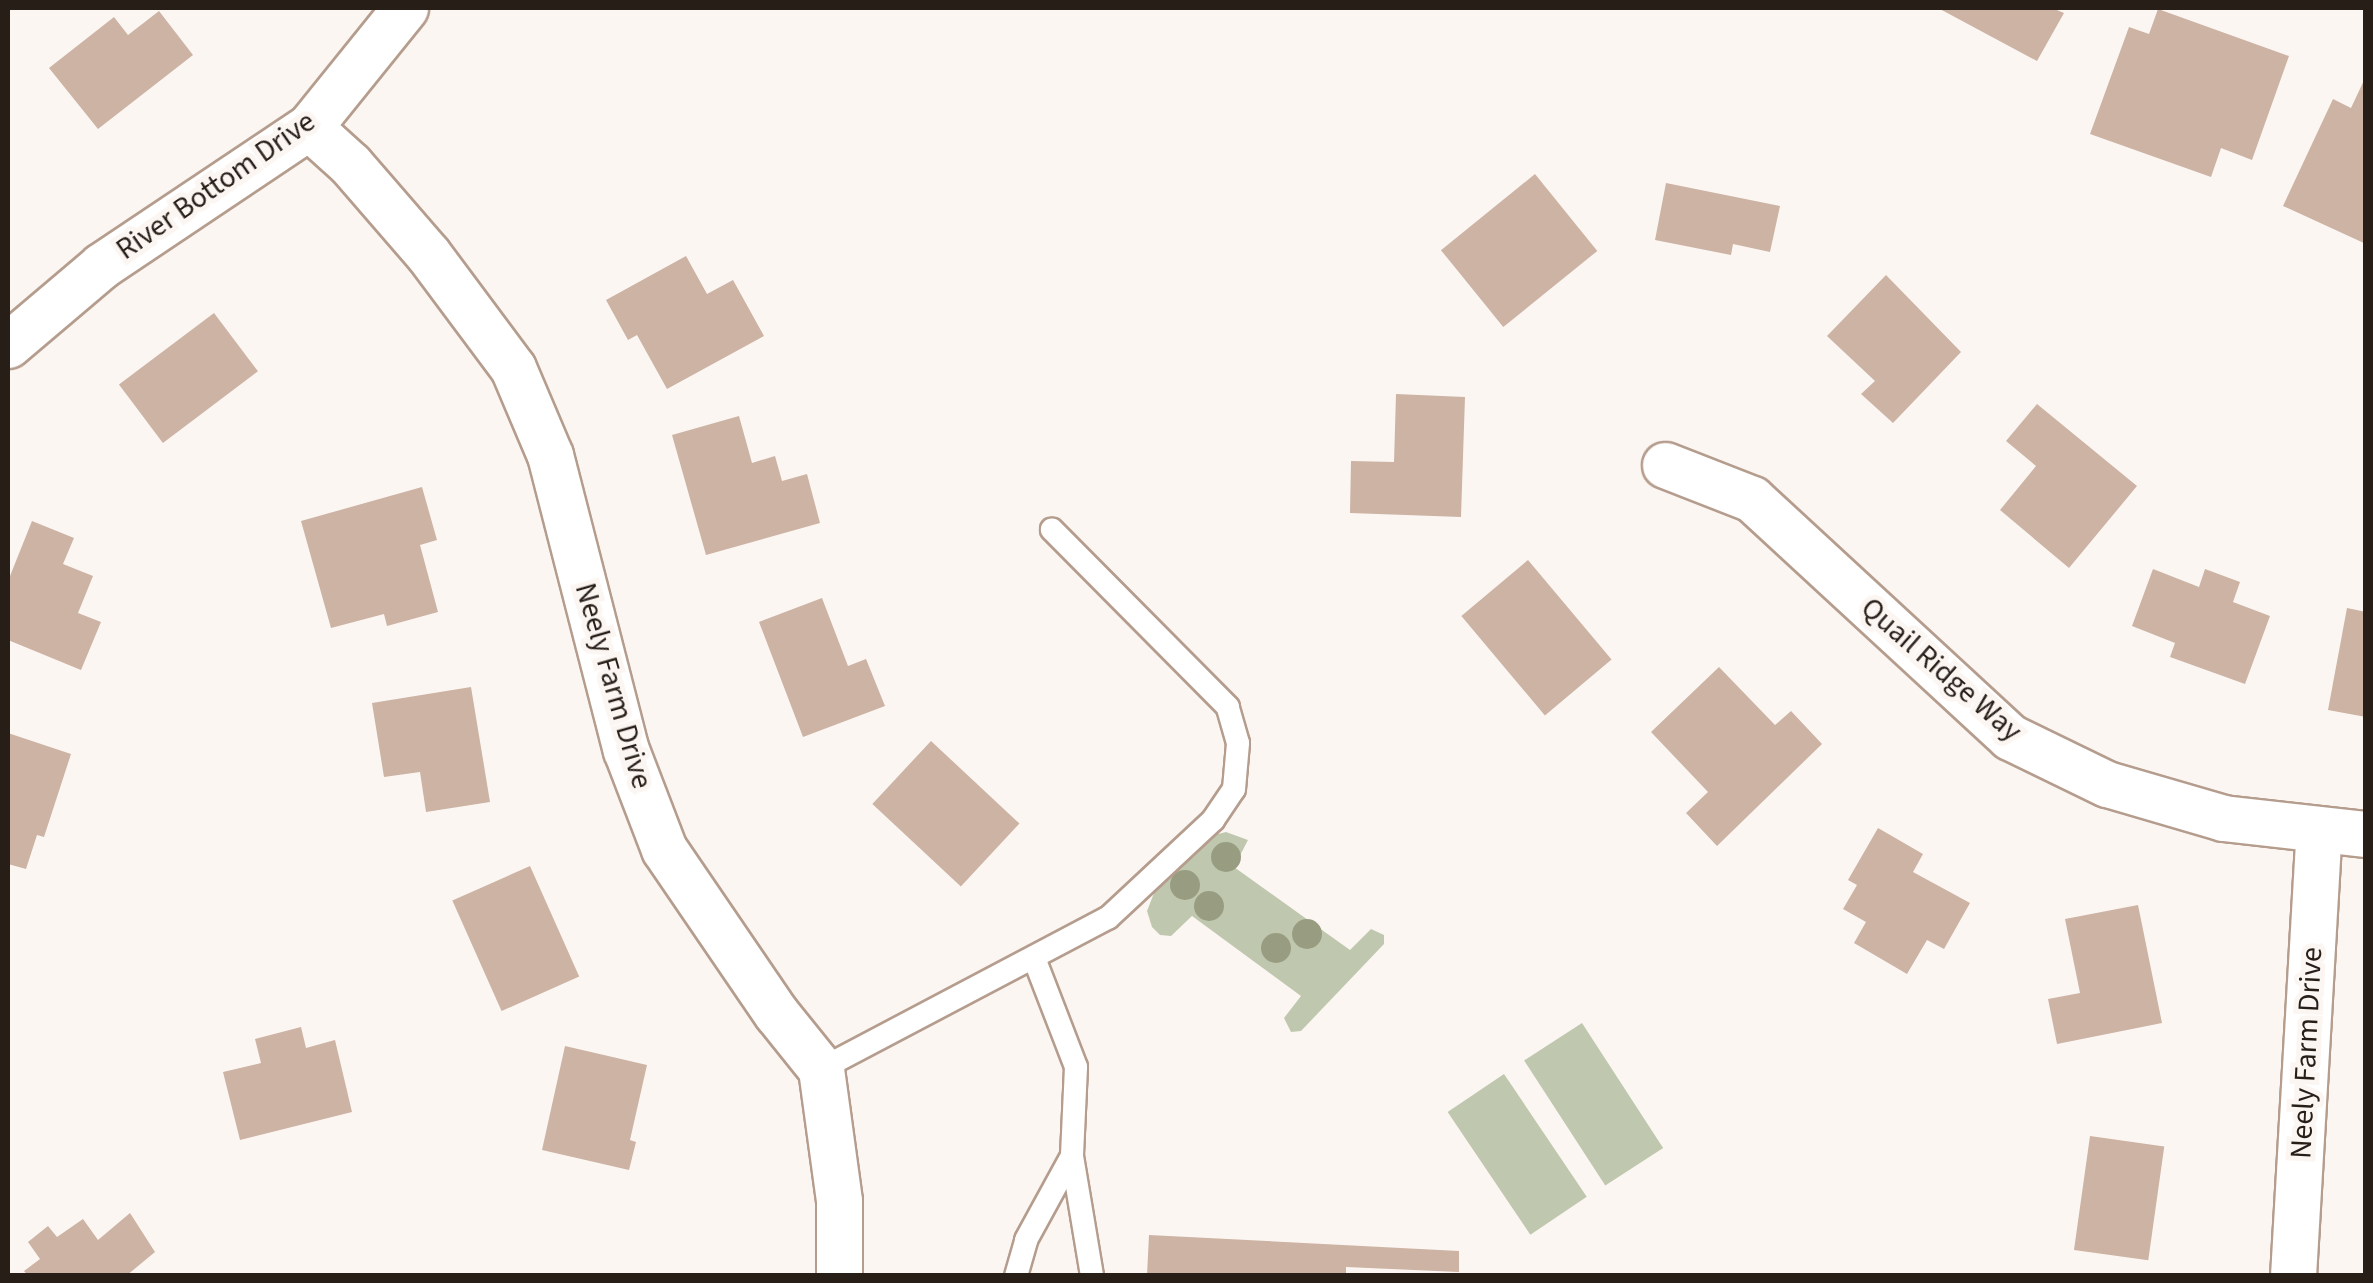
<!DOCTYPE html>
<style>
body{margin:0}
#map{position:relative;width:2373px;height:1283px;overflow:hidden;background:#fcf6f3;font-family:"Source Sans 3",sans-serif}
div>[style]{position:absolute}
.green>*{inset:0;background:#bfc8ae;transform-origin:0 0}
.building>*{inset:0;background:#ccb3a4;transform-origin:0 0}
.roads{filter:drop-shadow(2px 0 #b59d8e) drop-shadow(-2px 0 #b59d8e) drop-shadow(0 2px #b59d8e) drop-shadow(0 -2px #b59d8e)}
.lane>*{height:22px;margin:-11px;padding:0 11px;transform-origin:11px;border-radius:11px;background:#fff}
.street>*{height:45px;margin:-22.5px;padding:0 22.5px;transform-origin:22.5px;border-radius:22.5px;background:#fff}
.trees>*{width:30px;height:30px;margin:-15px;border-radius:50%;background:#989d81}
span{translate:-50% -50%;white-space:nowrap;text-align:center;line-height:1.15;-webkit-text-stroke:10px #fcf6f3;paint-order:stroke}
.street-label{font-size:30px;color:#271e18}
.frame{position:absolute;inset:0;border:10px solid #271e18;pointer-events:none}
</style>
<div id="map">
<div class="green">
<div style="clip-path:polygon(1226px 832px,1248px 840px,1234px 867px,1350px 950px,1371px 929px,1384px 935px,1384px 944px,1301px 1031px,1291px 1032px,1284px 1018px,1301px 996px,1192px 916px,1171px 936px,1160px 935px,1152px 927px,1147px 911px,1156px 888px,1214px 835px)"></div>
<div style="left:1582px;top:1023px;width:149px;height:69px;rotate:57deg"></div>
<div style="left:1504px;top:1074px;width:148px;height:68px;rotate:56deg"></div>
</div>
<div class="building">
<div style="clip-path:polygon(1938px 8px,2052px 8px,2064px 13px,2037px 61px)"></div>
<div style="clip-path:polygon(2158px 9px,2289px 56px,2252px 160px,2221px 148px,2211px 177px,2090px 134px,2129px 27px,2149px 34px)"></div>
<div style="clip-path:polygon(159px 11px,193px 55px,98px 129px,49px 68px,114px 17px,128px 35px)"></div>
<div style="clip-path:polygon(2366px 76px,2366px 244px,2283px 206px,2333px 99px,2351px 108px)"></div>
<div style="left:1535px;top:174px;width:99px;height:121px;rotate:51deg"></div>
<div style="clip-path:polygon(1666px 183px,1780px 206px,1770px 252px,1733px 244px,1731px 255px,1655px 240px)"></div>
<div style="clip-path:polygon(686px 256px,707px 294px,733px 280px,764px 336px,667px 389px,637px 335px,628px 340px,606px 300px)"></div>
<div style="clip-path:polygon(1886px 275px,1961px 352px,1893px 423px,1861px 394px,1875px 381px,1827px 336px)"></div>
<div style="left:214px;top:313px;width:73px;height:119px;rotate:53deg"></div>
<div style="clip-path:polygon(1396px 394px,1465px 397px,1461px 517px,1350px 513px,1351px 461px,1394px 462px)"></div>
<div style="clip-path:polygon(2037px 404px,2137px 486px,2069px 568px,2000px 510px,2036px 466px,2006px 441px)"></div>
<div style="clip-path:polygon(739px 416px,752px 463px,775px 456px,782px 481px,807px 474px,820px 523px,706px 555px,672px 435px)"></div>
<div style="clip-path:polygon(422px 487px,437px 540px,420px 545px,438px 612px,387px 626px,384px 614px,331px 628px,301px 521px)"></div>
<div style="clip-path:polygon(32px 521px,74px 538px,63px 564px,93px 576px,78px 613px,101px 622px,81px 670px,8px 640px,8px 581px)"></div>
<div style="left:1528px;top:560px;width:130px;height:87px;rotate:50deg"></div>
<div style="clip-path:polygon(2153px 569px,2199px 587px,2205px 569px,2240px 582px,2233px 602px,2270px 616px,2245px 684px,2170px 657px,2175px 643px,2132px 626px)"></div>
<div style="clip-path:polygon(822px 598px,848px 666px,866px 659px,885px 706px,803px 737px,759px 622px)"></div>
<div style="clip-path:polygon(2347px 608px,2366px 612px,2366px 717px,2328px 710px)"></div>
<div style="clip-path:polygon(1719px 667px,1775px 725px,1791px 711px,1822px 744px,1717px 846px,1686px 813px,1708px 792px,1651px 732px)"></div>
<div style="clip-path:polygon(471px 687px,490px 802px,426px 812px,420px 772px,384px 777px,372px 703px)"></div>
<div style="clip-path:polygon(8px 733px,71px 754px,44px 837px,37px 835px,26px 869px,8px 864px)"></div>
<div style="left:931px;top:741px;width:121px;height:86px;rotate:43deg"></div>
<div style="clip-path:polygon(1878px 828px,1923px 854px,1913px 872px,1970px 903px,1944px 949px,1927px 940px,1907px 974px,1854px 943px,1866px 922px,1843px 909px,1857px 885px,1848px 880px)"></div>
<div style="left:530px;top:866px;width:121px;height:85px;rotate:66deg"></div>
<div style="clip-path:polygon(2138px 905px,2162px 1023px,2057px 1044px,2048px 999px,2080px 993px,2065px 919px)"></div>
<div style="clip-path:polygon(301px 1027px,306px 1048px,335px 1040px,352px 1112px,240px 1140px,223px 1072px,261px 1063px,255px 1039px)"></div>
<div style="clip-path:polygon(565px 1046px,647px 1065px,630px 1140px,636px 1142px,629px 1170px,542px 1150px)"></div>
<div style="left:2090px;top:1136px;width:75px;height:115px;rotate:8deg"></div>
<div style="clip-path:polygon(130px 1213px,155px 1252px,126px 1276px,28px 1276px,24px 1271px,40px 1259px,28px 1242px,48px 1226px,57px 1237px,83px 1219px,98px 1240px)"></div>
<div style="clip-path:polygon(1149px 1235px,1459px 1251px,1459px 1272px,1346px 1267px,1346px 1274px,1147px 1275px)"></div>
</div>
<div class="roads">
<div class="lane">
<div style="left:1034px;top:958px;width:117px;rotate:68.9deg"></div>
<div style="left:1076px;top:1067px;width:89px;rotate:92.6deg"></div>
<div style="left:1072px;top:1156px;width:122px;rotate:80.5deg"></div>
<div style="left:821px;top:1069px;width:324px;rotate:-27.8deg"></div>
<div style="left:1108px;top:918px;width:144px;rotate:-43deg"></div>
<div style="left:1213px;top:820px;width:37px;rotate:-56deg"></div>
<div style="left:1234px;top:789px;width:46px;rotate:-85deg"></div>
<div style="left:1238px;top:743px;width:37px;rotate:-106deg"></div>
<div style="left:1228px;top:707px;width:250px;rotate:-134.8deg"></div>
<div style="left:1016px;top:1276px;width:37px;rotate:-74deg"></div>
<div style="left:1026px;top:1240px;width:96px;rotate:-61.3deg"></div>
</div>
<div class="street">
<div style="left:309px;top:127px;width:55px;rotate:42.1deg"></div>
<div style="left:350px;top:164px;width:119px;rotate:49.1deg"></div>
<div style="left:428px;top:254px;width:142px;rotate:53.3deg"></div>
<div style="left:513px;top:368px;width:95px;rotate:67deg"></div>
<div style="left:550px;top:455px;width:305px;rotate:75.6deg"></div>
<div style="left:626px;top:750px;width:106px;rotate:69deg"></div>
<div style="left:664px;top:849px;width:199px;rotate:55.7deg"></div>
<div style="left:776px;top:1013px;width:72px;rotate:51.2deg"></div>
<div style="left:821px;top:1069px;width:133px;rotate:82.2deg"></div>
<div style="left:839px;top:1201px;width:75px;rotate:90deg"></div>
<div style="left:8px;top:345px;width:122px;rotate:-40.3deg"></div>
<div style="left:101px;top:266px;width:250px;rotate:-33.8deg"></div>
<div style="left:309px;top:127px;width:153px;rotate:-51.1deg"></div>
<div style="left:1665px;top:465px;width:93px;rotate:21.3deg"></div>
<div style="left:1752px;top:499px;width:351px;rotate:42.7deg"></div>
<div style="left:2010px;top:737px;width:108px;rotate:25.9deg"></div>
<div style="left:2107px;top:784px;width:121px;rotate:16.3deg"></div>
<div style="left:2223px;top:818px;width:144px;rotate:6.4deg"></div>
<div style="left:2293px;top:1276px;width:447px;rotate:-86.7deg"></div>
</div>
</div>
<div class="trees">
<div style="left:1226px;top:857px"></div>
<div style="left:1185px;top:885px"></div>
<div style="left:1209px;top:906px"></div>
<div style="left:1307px;top:934px"></div>
<div style="left:1276px;top:948px"></div>
</div>
<div class="street-label">
<span style="left:216px;top:186px;rotate:-35deg">River Bottom Drive</span>
<span style="left:1941px;top:670px;rotate:41deg">Quail Ridge Way</span>
<span style="left:613px;top:686px;rotate:74deg">Neely Farm Drive</span>
<span style="left:2307px;top:1053px;rotate:-87deg">Neely Farm Drive</span>
</div>
<div class="frame"></div>
</div>
